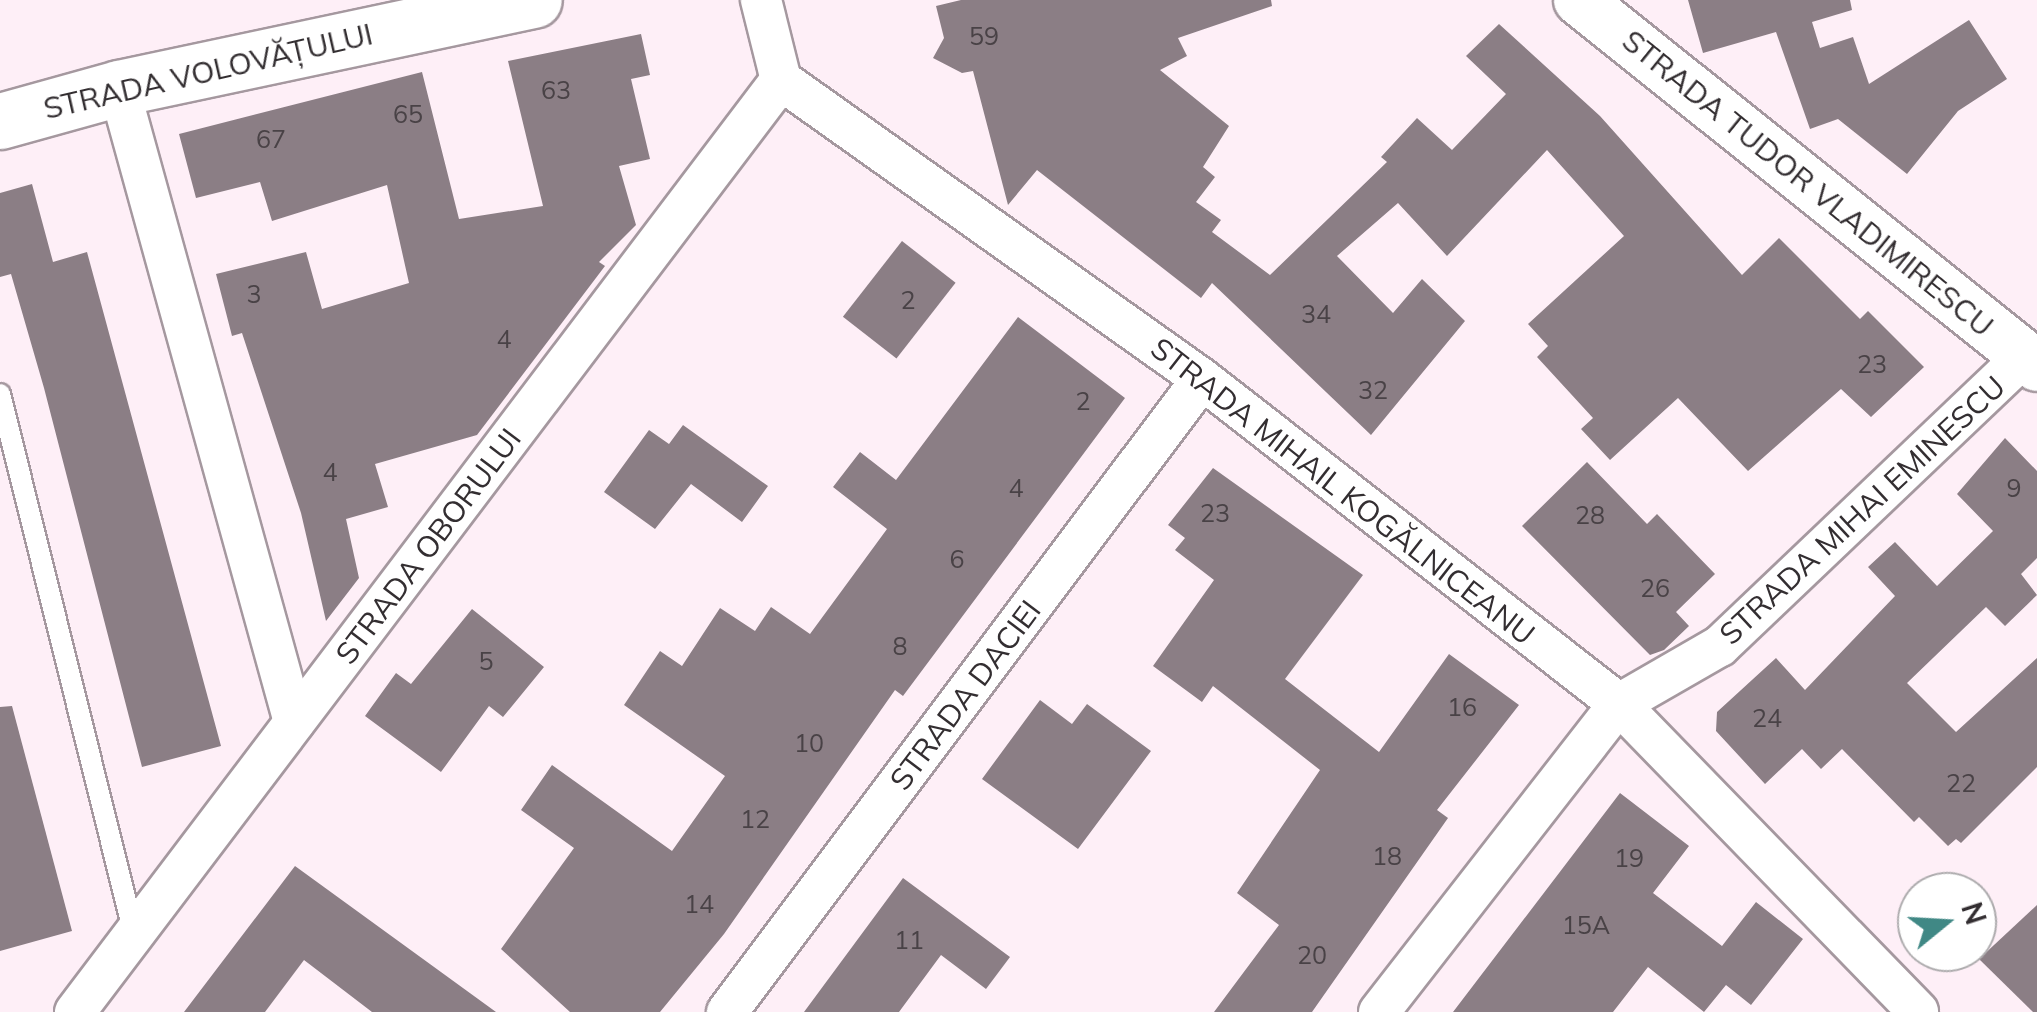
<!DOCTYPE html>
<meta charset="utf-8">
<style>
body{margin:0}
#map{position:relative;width:2037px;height:1012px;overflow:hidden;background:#feeff7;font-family:Mulish,sans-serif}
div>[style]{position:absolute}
.building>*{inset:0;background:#8b7e85;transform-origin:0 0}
.roads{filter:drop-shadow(2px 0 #a5989f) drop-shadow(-2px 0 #a5989f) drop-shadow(0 2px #a5989f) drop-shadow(0 -2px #a5989f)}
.service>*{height:20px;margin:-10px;padding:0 10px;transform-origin:10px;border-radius:10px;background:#fff}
.minor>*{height:40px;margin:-20px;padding:0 20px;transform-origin:20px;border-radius:20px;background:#fff}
.tertiary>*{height:50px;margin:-25px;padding:0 25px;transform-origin:25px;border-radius:25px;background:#fff}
.secondary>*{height:55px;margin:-27.5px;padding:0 27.5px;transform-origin:27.5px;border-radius:27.5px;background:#fff}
span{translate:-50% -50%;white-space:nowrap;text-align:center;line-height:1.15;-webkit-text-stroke:8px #fff;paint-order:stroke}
.number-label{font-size:25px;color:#494246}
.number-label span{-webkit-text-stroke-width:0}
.street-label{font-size:30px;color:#332e31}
.north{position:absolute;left:1897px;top:872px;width:100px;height:100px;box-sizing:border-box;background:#fff;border:2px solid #adabad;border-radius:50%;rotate:72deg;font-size:28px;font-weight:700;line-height:40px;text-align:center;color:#332e31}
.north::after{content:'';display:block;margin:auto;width:35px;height:45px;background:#408885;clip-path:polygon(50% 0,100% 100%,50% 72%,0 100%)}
</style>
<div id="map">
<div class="building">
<div style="clip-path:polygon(961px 0,1271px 0,1272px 6px,1178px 38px,1187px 56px,1160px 70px,1229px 126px,1203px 167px,1215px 177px,1196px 202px,1221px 220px,1212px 232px,1270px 275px,1387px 162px,1381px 157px,1417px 118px,1452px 150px,1506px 94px,1466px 56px,1499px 24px,1600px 116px,1742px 275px,1779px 238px,1860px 319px,1868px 311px,1924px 367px,1871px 417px,1841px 389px,1748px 471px,1678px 398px,1610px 460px,1581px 429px,1593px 418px,1537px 357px,1548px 346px,1528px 324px,1624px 236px,1547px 150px,1447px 256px,1398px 203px,1337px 256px,1393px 313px,1422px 279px,1465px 321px,1371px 435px,1212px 283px,1201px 298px,1037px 170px,1008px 205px,973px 71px,962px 73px,933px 58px,944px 38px,936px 6px)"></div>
<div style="clip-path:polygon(1688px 0,1850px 0,1852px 10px,1812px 22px,1820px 48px,1853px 37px,1869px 84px,1969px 20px,2007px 79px,1958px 111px,1907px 174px,1838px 119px,1810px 129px,1776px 32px,1703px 53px)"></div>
<div style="clip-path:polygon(641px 34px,650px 75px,631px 79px,650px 159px,619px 166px,636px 225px,599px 262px,605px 266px,477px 435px,375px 464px,388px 507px,346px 519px,359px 578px,326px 621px,301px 513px,242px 333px,232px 336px,216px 274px,306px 252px,322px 309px,409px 283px,387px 185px,272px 221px,260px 182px,196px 198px,179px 134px,422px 72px,459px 219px,543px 206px,508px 61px)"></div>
<div style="clip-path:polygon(32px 184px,53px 262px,87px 252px,221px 746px,142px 767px,44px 388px,11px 274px,0 277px,0 193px)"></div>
<div style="left:902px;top:241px;width:68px;height:96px;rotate:38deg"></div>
<div style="clip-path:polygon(1018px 317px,1125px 398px,903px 696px,895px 690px,724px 934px,660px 1012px,570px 1012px,501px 949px,574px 848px,521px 810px,552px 765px,672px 851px,725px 776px,624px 705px,660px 651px,682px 666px,720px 608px,755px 631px,771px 607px,810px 634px,887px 529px,833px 487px,860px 452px,896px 480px)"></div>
<div style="clip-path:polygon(683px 425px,768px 486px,742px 522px,691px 484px,655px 529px,604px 492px,649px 430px,669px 444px)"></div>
<div style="clip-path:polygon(2005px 438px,2037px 471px,2037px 558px,2021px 574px,2037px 595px,2005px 626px,1986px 607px,1907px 683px,1956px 732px,2037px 658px,2037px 767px,1961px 843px,1956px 839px,1948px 846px,1919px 817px,1914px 822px,1842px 749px,1821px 769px,1802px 749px,1765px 784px,1716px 731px,1717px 712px,1776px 658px,1805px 690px,1895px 596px,1868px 567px,1895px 542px,1937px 586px,1993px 531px,1957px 494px)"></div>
<div style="clip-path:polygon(1587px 462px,1647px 524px,1657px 514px,1715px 574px,1676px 612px,1689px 626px,1664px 650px,1650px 655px,1522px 526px)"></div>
<div style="clip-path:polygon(1213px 468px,1363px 575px,1285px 679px,1379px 752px,1449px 654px,1519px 705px,1437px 810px,1448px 818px,1312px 1012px,1214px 1012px,1279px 925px,1237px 893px,1320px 770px,1213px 686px,1202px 702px,1153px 666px,1214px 580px,1175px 550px,1185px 538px,1168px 525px)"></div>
<div style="clip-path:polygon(472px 609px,544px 667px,503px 717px,489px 706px,441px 772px,365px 716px,396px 673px,411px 684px)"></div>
<div style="clip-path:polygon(1040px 700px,1072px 724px,1087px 704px,1151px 751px,1078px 849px,982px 779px)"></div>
<div style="clip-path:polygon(12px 706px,72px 931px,0 951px,0 707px)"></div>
<div style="clip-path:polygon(1620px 793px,1689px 846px,1653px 893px,1722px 946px,1756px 902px,1803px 939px,1751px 1005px,1726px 985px,1704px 1012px,1648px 967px,1613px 1012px,1453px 1012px)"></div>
<div style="clip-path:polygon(295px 866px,496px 1012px,372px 1012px,304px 960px,265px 1012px,184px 1012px)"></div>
<div style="clip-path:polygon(903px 878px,1010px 957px,986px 989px,941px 955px,899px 1012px,804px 1012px)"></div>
<div style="clip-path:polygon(2037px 905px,2037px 1012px,2033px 1012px,1979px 959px)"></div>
</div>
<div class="roads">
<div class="service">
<div style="left:0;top:394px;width:556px;rotate:76.06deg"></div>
</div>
<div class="minor">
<div style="left:761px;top:0;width:82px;rotate:76deg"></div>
<div style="left:781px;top:80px;width:516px;rotate:35.38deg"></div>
<div style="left:1202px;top:379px;width:529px;rotate:37.93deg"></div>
<div style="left:1619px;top:704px;width:429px;rotate:45.8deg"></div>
<div style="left:119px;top:88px;width:658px;rotate:74.57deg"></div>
<div style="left:75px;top:1012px;width:1169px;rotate:-52.86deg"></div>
<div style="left:727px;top:1012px;width:791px;rotate:-53.12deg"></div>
<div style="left:1379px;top:1012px;width:390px;rotate:-52.1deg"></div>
<div style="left:1619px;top:704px;width:116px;rotate:-29.9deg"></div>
<div style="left:1720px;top:646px;width:420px;rotate:-43.6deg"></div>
</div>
<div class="tertiary">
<div style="left:1579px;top:0;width:586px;rotate:38.63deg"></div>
</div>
<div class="secondary">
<div style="left:0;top:121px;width:123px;rotate:-15.5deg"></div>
<div style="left:119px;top:88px;width:424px;rotate:-12deg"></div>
</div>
</div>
<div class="number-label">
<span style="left:984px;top:36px">59</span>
<span style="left:556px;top:90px">63</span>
<span style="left:408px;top:114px">65</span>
<span style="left:271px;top:139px">67</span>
<span style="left:254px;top:294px">3</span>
<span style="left:908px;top:300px">2</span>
<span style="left:1316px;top:314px">34</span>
<span style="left:504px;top:339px">4</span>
<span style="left:1872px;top:364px">23</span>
<span style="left:1373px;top:390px">32</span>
<span style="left:1083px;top:401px">2</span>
<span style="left:330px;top:472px">4</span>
<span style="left:1016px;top:488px">4</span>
<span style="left:2014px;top:488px">9</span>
<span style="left:1215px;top:513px">23</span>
<span style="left:1590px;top:515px">28</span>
<span style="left:957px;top:559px">6</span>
<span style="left:1655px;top:588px">26</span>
<span style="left:900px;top:646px">8</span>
<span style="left:486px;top:661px">5</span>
<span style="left:1462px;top:707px">16</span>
<span style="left:1767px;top:718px">24</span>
<span style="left:809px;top:743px">10</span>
<span style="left:1961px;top:783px">22</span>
<span style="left:755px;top:819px">12</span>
<span style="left:1387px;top:856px">18</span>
<span style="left:1629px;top:858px">19</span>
<span style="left:699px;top:904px">14</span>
<span style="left:1586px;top:925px">15A</span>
<span style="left:909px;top:940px">11</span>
<span style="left:1312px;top:955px">20</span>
</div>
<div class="street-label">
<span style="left:208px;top:71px;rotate:-13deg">STRADA VOLOVĂȚULUI</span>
<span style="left:1808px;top:183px;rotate:39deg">STRADA TUDOR VLADIMIRESCU</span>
<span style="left:1343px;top:491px;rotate:38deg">STRADA MIHAIL KOGĂLNICEANU</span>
<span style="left:1862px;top:510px;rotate:-43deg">STRADA MIHAI EMINESCU</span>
<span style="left:428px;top:546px;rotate:-53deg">STRADA OBORULUI</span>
<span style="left:965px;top:695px;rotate:-53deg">STRADA DACIEI</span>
</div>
<div class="north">N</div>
</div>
